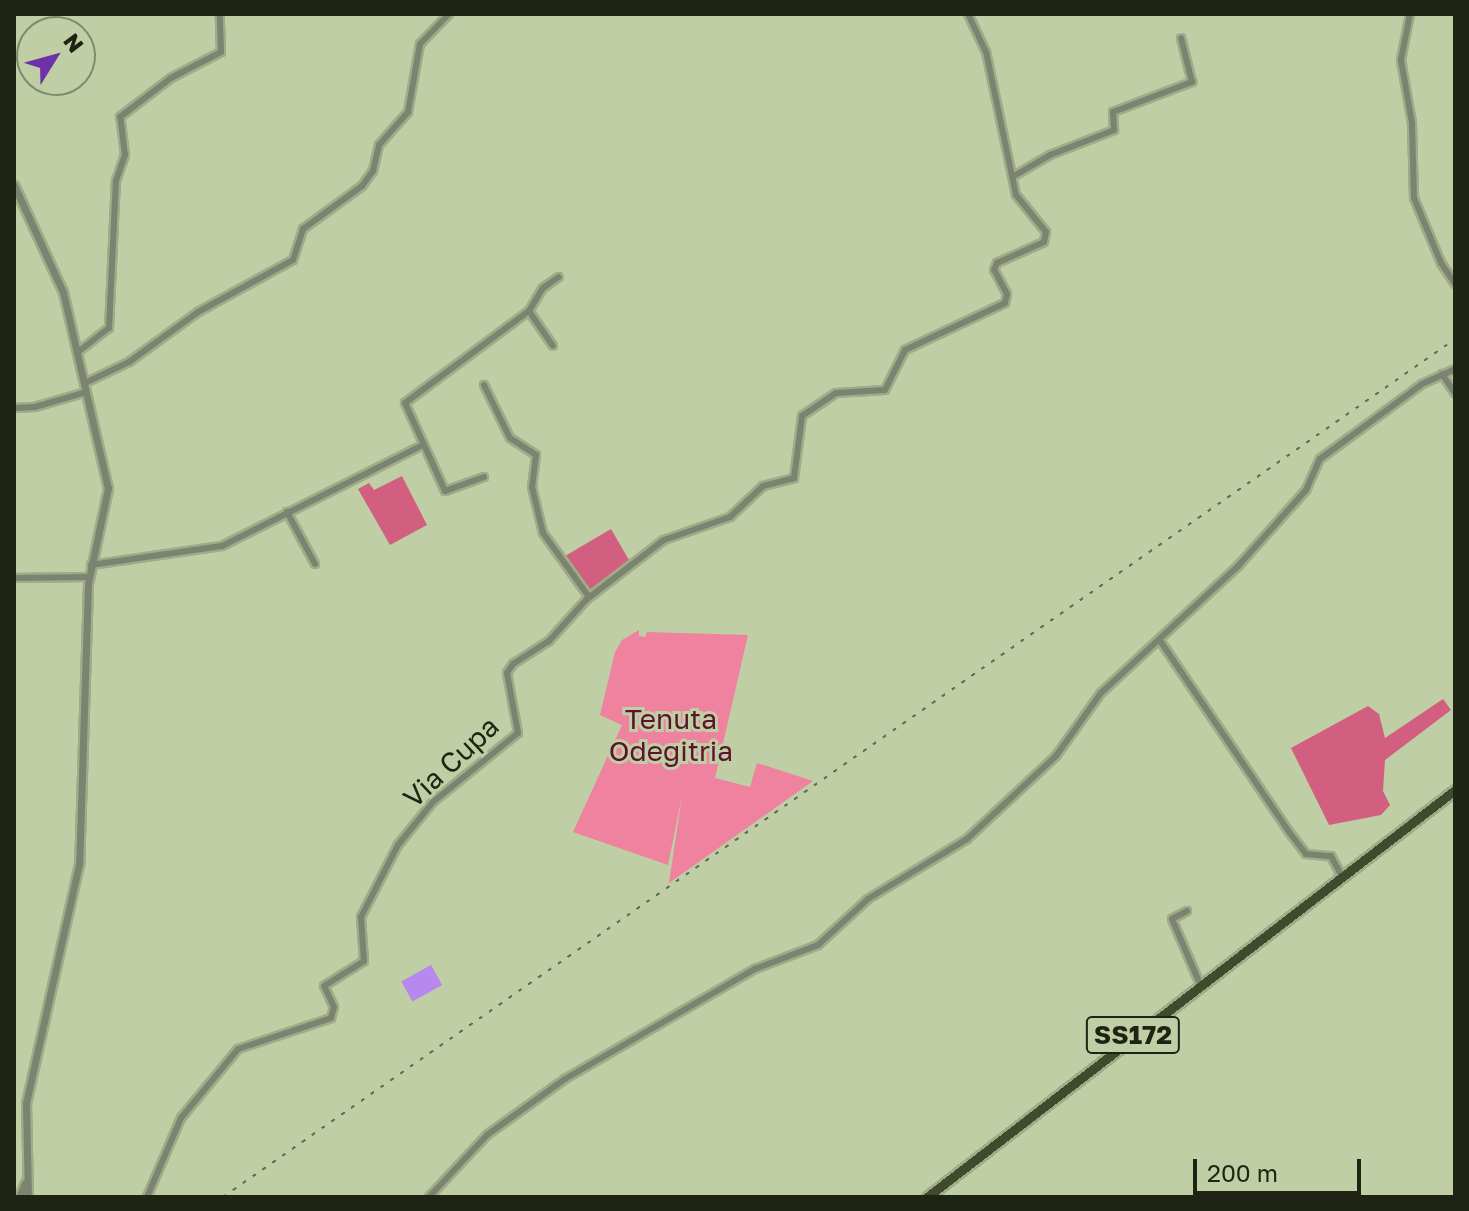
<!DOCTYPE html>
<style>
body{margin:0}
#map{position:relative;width:1469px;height:1211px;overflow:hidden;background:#bfcea4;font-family:"Golos Text",sans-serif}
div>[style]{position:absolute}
.green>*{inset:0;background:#ee829f}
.forest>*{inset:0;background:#d35f80}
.water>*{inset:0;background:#b788ee;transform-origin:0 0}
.roads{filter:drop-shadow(2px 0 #9fac87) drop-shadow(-2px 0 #9fac87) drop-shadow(0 2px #9fac87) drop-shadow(0 -2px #9fac87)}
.minor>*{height:6px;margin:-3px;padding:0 3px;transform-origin:3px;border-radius:3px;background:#7c8371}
.tertiary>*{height:7px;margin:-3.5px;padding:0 3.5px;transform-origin:3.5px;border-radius:3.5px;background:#7c8371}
.primary>*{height:9px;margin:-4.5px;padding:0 4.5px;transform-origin:4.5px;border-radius:4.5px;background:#404a2c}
.rail>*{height:2px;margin-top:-1px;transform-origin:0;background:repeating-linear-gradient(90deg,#626b50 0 4px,transparent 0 12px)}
span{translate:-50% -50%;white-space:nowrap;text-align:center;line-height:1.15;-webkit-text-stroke:6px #bfcea4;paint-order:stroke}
.shield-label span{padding:2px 6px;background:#bfcea4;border:2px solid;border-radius:6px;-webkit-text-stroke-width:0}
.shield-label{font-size:26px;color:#1e2313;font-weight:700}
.park-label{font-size:28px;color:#5e132d}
.street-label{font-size:28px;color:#1e2313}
.frame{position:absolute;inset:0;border:16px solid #1e2313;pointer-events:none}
.north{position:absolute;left:16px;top:16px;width:80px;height:80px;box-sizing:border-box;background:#bfcea4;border:2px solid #7f8a6a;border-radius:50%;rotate:53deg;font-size:22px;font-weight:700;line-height:32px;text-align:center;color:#1e2313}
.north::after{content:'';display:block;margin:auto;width:28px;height:36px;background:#6e31a6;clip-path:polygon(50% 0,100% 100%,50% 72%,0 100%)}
.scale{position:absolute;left:1193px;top:1159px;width:168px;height:36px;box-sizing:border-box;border:4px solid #1e2313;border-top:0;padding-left:10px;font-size:24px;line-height:28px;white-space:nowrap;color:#1e2313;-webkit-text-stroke:6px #bfcea4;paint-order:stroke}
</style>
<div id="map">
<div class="green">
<div style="clip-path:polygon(639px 630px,639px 636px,645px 637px,647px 632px,748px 635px,715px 778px,750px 787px,757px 763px,813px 781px,669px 883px,682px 796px,668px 865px,573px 832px,622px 725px,600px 715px,615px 652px,622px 640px)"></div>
</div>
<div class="forest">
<div style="clip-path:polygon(402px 476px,427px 525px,390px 545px,358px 489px,369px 483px,374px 490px)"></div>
<div style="clip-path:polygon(611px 529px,629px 560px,589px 592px,565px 556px)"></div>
<div style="clip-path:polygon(1443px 699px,1451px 710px,1385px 760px,1383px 791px,1390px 805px,1381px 815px,1329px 825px,1291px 748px,1368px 706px,1379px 714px,1385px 738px)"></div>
</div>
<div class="water">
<div style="left:431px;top:965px;width:23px;height:34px;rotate:61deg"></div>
</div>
<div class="roads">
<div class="minor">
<div style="left:1410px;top:14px;width:47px;rotate:101.1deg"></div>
<div style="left:1401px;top:60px;width:64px;rotate:80.1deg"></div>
<div style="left:1412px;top:123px;width:75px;rotate:88.5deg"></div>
<div style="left:1414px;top:198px;width:70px;rotate:67.4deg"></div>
<div style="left:1441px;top:263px;width:25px;rotate:56deg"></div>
<div style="left:1014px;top:176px;width:42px;rotate:-30.3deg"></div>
<div style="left:1050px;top:155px;width:69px;rotate:-21.3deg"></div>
<div style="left:1114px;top:130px;width:18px;rotate:-93deg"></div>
<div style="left:1113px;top:112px;width:85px;rotate:-20.8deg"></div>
<div style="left:1192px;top:82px;width:45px;rotate:-104deg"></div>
<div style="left:529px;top:311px;width:42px;rotate:55.6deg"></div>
<div style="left:78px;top:352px;width:39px;rotate:-38deg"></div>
<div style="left:109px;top:328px;width:147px;rotate:-87.3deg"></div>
<div style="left:116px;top:181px;width:28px;rotate:-71deg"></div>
<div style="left:125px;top:155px;width:38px;rotate:-97deg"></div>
<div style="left:120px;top:117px;width:64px;rotate:-37.4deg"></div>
<div style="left:171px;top:78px;width:56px;rotate:-27.5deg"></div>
<div style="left:221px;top:52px;width:38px;rotate:-92deg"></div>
<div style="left:1442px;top:374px;width:23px;rotate:56deg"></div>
<div style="left:85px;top:383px;width:49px;rotate:-25.5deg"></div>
<div style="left:129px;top:362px;width:85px;rotate:-35.9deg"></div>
<div style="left:198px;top:312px;width:108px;rotate:-28.7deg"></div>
<div style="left:293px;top:260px;width:33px;rotate:-72deg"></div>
<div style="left:303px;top:229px;width:73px;rotate:-36.1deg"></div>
<div style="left:362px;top:186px;width:19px;rotate:-54deg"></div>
<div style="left:373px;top:171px;width:27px;rotate:-77deg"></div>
<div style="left:379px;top:145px;width:44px;rotate:-48.7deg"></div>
<div style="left:408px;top:112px;width:69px;rotate:-80deg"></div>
<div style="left:420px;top:44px;width:42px;rotate:-46deg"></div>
<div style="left:484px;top:385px;width:59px;rotate:63.9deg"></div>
<div style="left:510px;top:438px;width:31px;rotate:33deg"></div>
<div style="left:536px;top:455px;width:32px;rotate:97deg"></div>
<div style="left:532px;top:487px;width:47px;rotate:76.6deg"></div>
<div style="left:543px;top:533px;width:79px;rotate:54.3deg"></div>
<div style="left:14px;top:408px;width:21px;rotate:-3deg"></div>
<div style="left:35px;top:407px;width:53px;rotate:-16.4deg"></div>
<div style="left:484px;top:477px;width:41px;rotate:160.3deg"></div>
<div style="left:445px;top:491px;width:97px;rotate:-114.4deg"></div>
<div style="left:405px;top:403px;width:154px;rotate:-36.6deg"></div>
<div style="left:529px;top:311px;width:27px;rotate:-59deg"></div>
<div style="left:543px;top:288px;width:19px;rotate:-35deg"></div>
<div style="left:287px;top:512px;width:59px;rotate:61.7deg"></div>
<div style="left:91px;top:565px;width:132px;rotate:-8.3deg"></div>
<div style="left:222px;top:546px;width:225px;rotate:-26.7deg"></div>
<div style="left:14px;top:578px;width:75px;rotate:-0.8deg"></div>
<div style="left:1161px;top:642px;width:229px;rotate:56deg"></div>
<div style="left:1289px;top:832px;width:28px;rotate:52deg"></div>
<div style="left:1306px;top:854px;width:25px;rotate:5deg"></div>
<div style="left:1331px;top:856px;width:24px;rotate:62deg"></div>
<div style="left:1187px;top:911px;width:17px;rotate:152deg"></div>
<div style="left:1172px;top:919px;width:71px;rotate:66.7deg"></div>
<div style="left:147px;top:1197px;width:86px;rotate:-66.7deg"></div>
<div style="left:181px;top:1118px;width:89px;rotate:-50.4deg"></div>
<div style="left:238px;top:1049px;width:98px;rotate:-18.4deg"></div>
<div style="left:331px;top:1018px;width:11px;rotate:-75deg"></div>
<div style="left:334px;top:1007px;width:23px;rotate:-115deg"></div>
<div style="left:324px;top:986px;width:47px;rotate:-32deg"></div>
<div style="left:364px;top:961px;width:44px;rotate:-93.9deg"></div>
<div style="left:361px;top:917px;width:81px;rotate:-62.8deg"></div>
<div style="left:398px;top:845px;width:55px;rotate:-50.9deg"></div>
<div style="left:433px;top:802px;width:109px;rotate:-39.1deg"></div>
<div style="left:518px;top:733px;width:61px;rotate:-100.4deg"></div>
<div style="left:507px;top:673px;width:11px;rotate:-56deg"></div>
<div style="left:513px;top:664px;width:43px;rotate:-32.6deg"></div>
<div style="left:549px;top:641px;width:57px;rotate:-47.9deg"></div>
<div style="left:587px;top:599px;width:97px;rotate:-37.5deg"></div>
<div style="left:664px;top:540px;width:70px;rotate:-19.2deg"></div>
<div style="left:730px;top:517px;width:45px;rotate:-43.2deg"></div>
<div style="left:763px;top:486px;width:32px;rotate:-14deg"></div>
<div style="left:794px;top:478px;width:63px;rotate:-82.6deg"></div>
<div style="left:802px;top:416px;width:41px;rotate:-34.1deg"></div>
<div style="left:836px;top:393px;width:49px;rotate:-3.5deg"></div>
<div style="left:885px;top:390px;width:45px;rotate:-63.4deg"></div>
<div style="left:905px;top:350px;width:110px;rotate:-25.2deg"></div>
<div style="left:1005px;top:303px;width:9px;rotate:-77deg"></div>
<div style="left:1007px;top:294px;width:27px;rotate:-118deg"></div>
<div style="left:994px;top:270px;width:8px;rotate:-67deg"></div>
<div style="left:997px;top:263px;width:51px;rotate:-24.1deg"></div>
<div style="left:1044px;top:242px;width:10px;rotate:-79deg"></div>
<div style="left:1046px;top:232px;width:48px;rotate:-129deg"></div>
<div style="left:1016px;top:195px;width:146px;rotate:-101.8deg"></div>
<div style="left:986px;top:52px;width:42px;rotate:-115.3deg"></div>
<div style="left:429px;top:1197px;width:85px;rotate:-46.9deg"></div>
<div style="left:487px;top:1135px;width:96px;rotate:-35.7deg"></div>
<div style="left:565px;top:1079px;width:220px;rotate:-30.1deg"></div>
<div style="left:755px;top:969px;width:67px;rotate:-20.9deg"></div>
<div style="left:818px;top:945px;width:68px;rotate:-42.6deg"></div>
<div style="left:868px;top:899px;width:116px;rotate:-31.2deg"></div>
<div style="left:967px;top:839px;width:122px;rotate:-43deg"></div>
<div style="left:1056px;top:756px;width:77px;rotate:-54.5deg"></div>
<div style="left:1101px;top:693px;width:188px;rotate:-42.8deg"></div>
<div style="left:1239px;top:565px;width:101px;rotate:-48.2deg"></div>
<div style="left:1306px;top:490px;width:34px;rotate:-66deg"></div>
<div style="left:1320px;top:459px;width:127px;rotate:-36.3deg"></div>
<div style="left:1422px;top:384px;width:36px;rotate:-24deg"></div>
</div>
<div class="tertiary">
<div style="left:14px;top:185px;width:118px;rotate:65.4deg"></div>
<div style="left:63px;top:292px;width:201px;rotate:77.1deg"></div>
<div style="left:108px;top:488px;width:98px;rotate:101.8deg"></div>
<div style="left:88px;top:584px;width:280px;rotate:91.8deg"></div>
<div style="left:79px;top:864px;width:245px;rotate:102.5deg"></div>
<div style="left:26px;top:1103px;width:94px;rotate:88.8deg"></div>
<div style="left:19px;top:1197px;width:15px;rotate:-67deg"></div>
</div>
<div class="primary">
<div style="left:927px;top:1197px;width:667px;rotate:-37.63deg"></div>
</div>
</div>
<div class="rail">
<div style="left:223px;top:1197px;width:1501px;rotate:-34.85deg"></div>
</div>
<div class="shield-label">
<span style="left:1133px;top:1035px">SS172</span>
</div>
<div class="park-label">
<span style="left:671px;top:735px">Tenuta<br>Odegitria</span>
</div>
<div class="street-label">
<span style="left:451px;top:762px;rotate:-43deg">Via Cupa</span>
</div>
<div class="frame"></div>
<div class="north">N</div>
<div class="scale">200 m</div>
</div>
